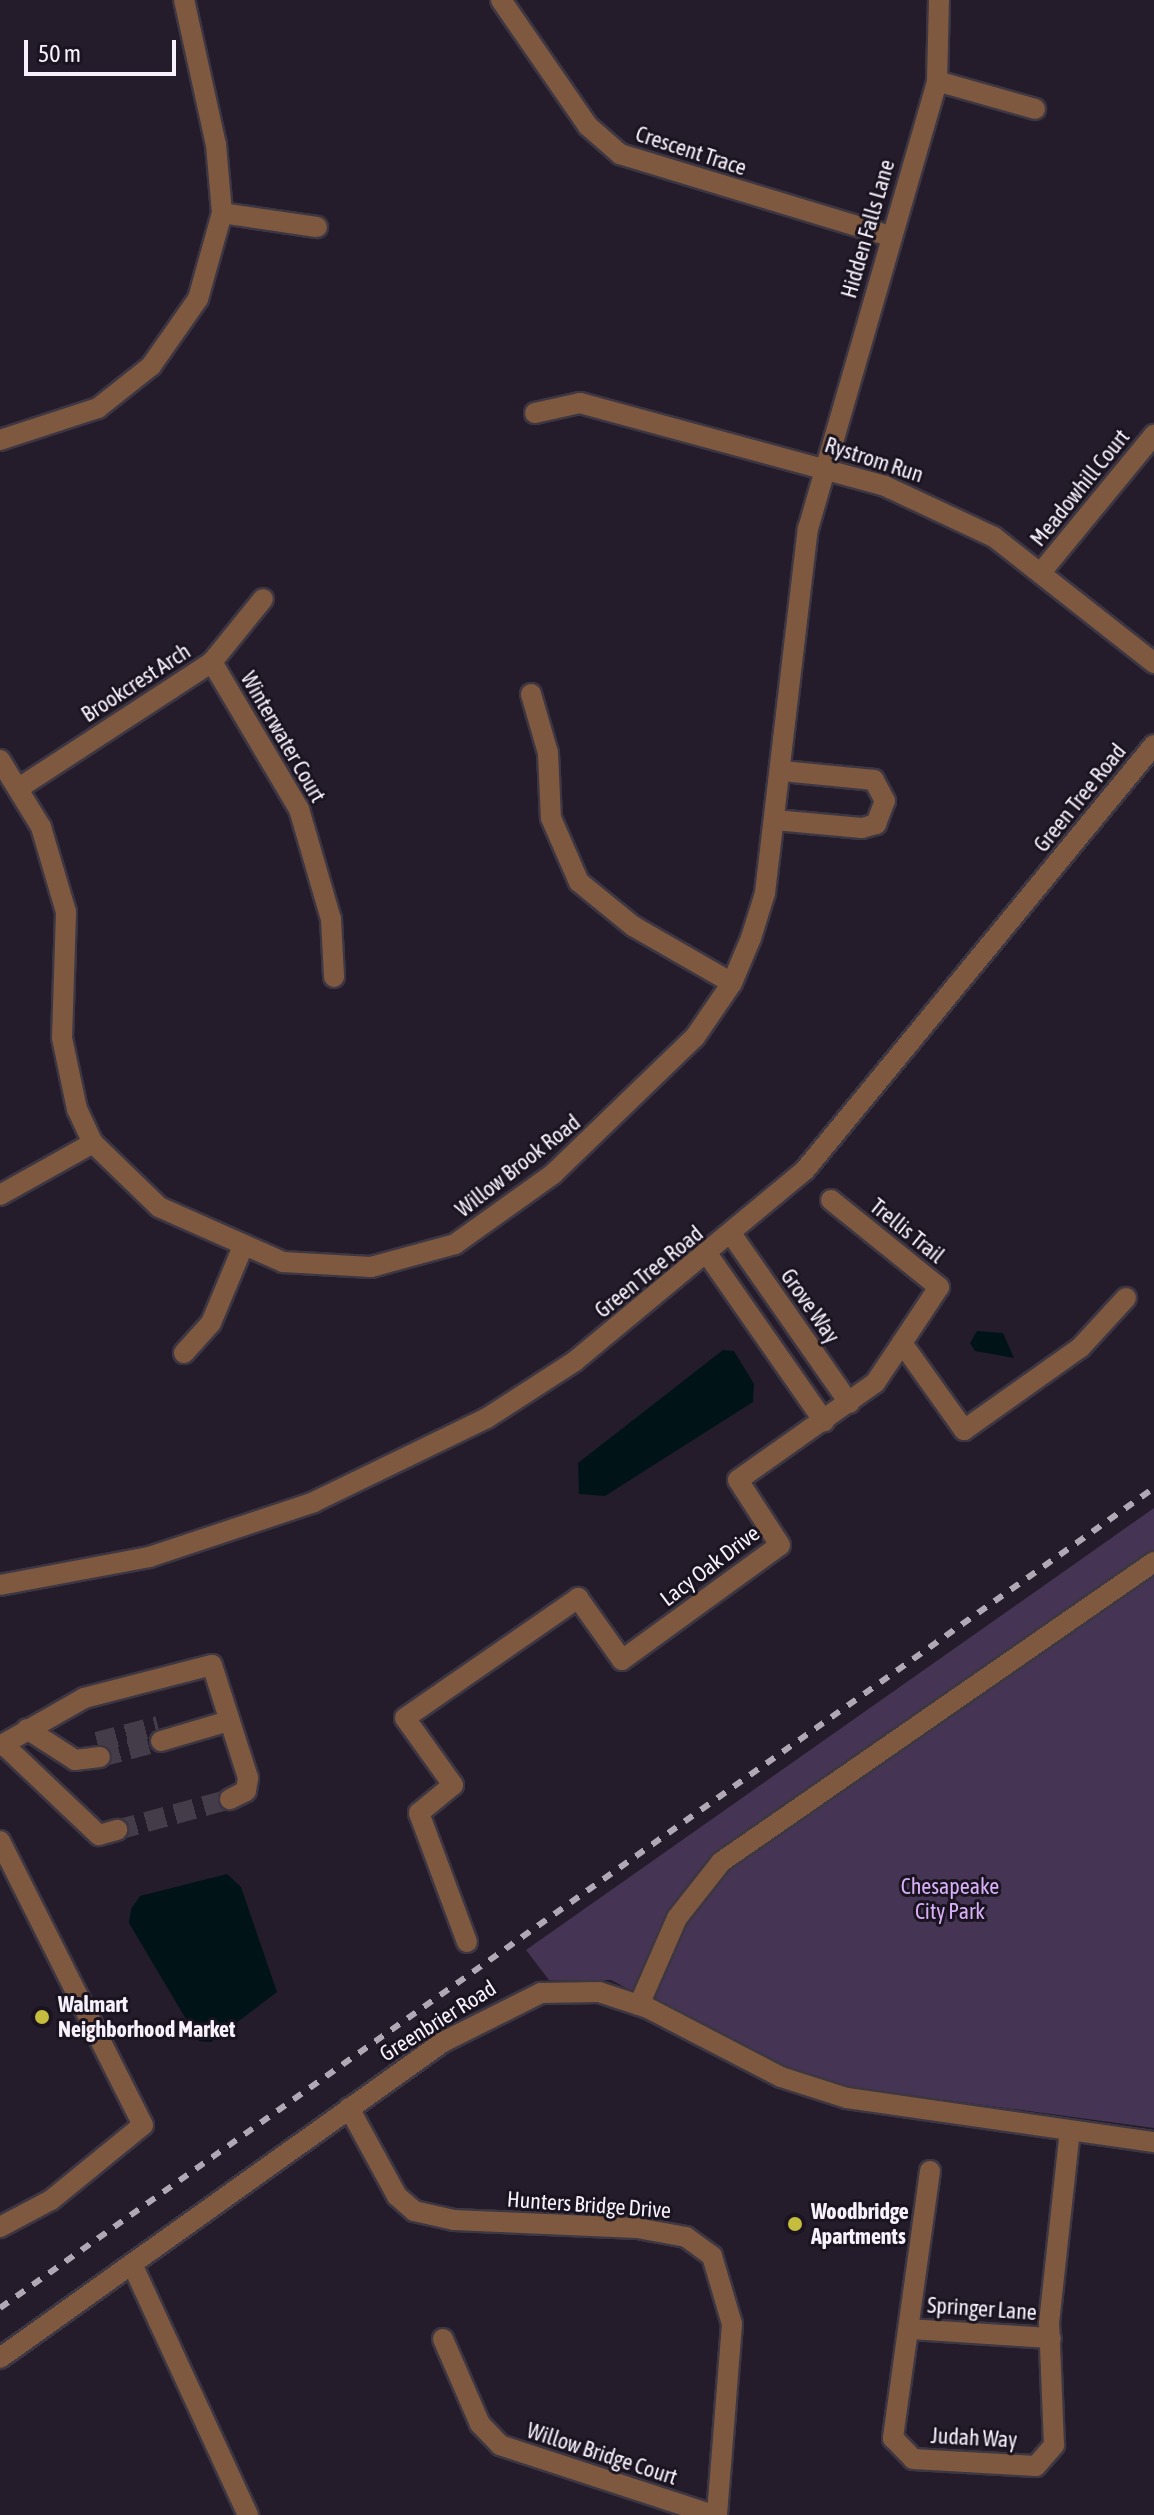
<!DOCTYPE html>
<style>
body{margin:0}
#map{position:relative;width:1154px;height:2515px;overflow:hidden;background:#241c2a;font-family:"Asap Condensed",sans-serif}
div>[style]{position:absolute}
.green>*{inset:0;background:#453453}
.water>*{inset:0;background:#001418}
.minor-tunnel>*{height:20px;margin-top:-10px;transform-origin:0;background:repeating-linear-gradient(90deg,#443c49 0 20px,transparent 0 30px)}
.roads{filter:drop-shadow(2px 0 #3d3643) drop-shadow(-2px 0 #3d3643) drop-shadow(0 2px #3d3643) drop-shadow(0 -2px #3d3643)}
.minor>*{height:20px;margin:-10px;padding:0 10px;transform-origin:10px;border-radius:10px;background:#7e593f}
.rail>*{height:6px;margin-top:-3px;transform-origin:0;background:repeating-linear-gradient(90deg,#b0a9b5 0 10px,transparent 0 20px)}
.dots>*{width:22px;height:22px;translate:-50% -50%;box-sizing:border-box;border:4px solid #1a1320;border-radius:50%}
span{translate:-50% -50%;white-space:nowrap;text-align:center;line-height:1.15;-webkit-text-stroke:6px #1a1320;paint-order:stroke}
.street-label{font-size:22px;color:#f6f1fb}
.park-label{font-size:22px;color:#d8b0f8}
.poi-label{font-size:22px;color:#f6f1fb;font-weight:700}
.left{translate:0 -50%;text-align:left}
.scale{position:absolute;left:24px;top:40px;width:152px;height:36px;box-sizing:border-box;border:4px solid #f6f1fb;border-top:0;padding-left:10px;font-size:24px;line-height:28px;white-space:nowrap;color:#f6f1fb;-webkit-text-stroke:6px #1a1320;paint-order:stroke}
</style>
<div id="map">
<div class="green">
<div style="clip-path:polygon(1154px 1508px,1154px 2128px,843px 2086px,763px 2058px,611px 1980px,549px 1980px,526px 1950px)"></div>
</div>
<div class="water">
<div style="clip-path:polygon(977px 1331px,1003px 1333px,1014px 1358px,975px 1351px,970px 1343px)"></div>
<div style="clip-path:polygon(723px 1350px,734px 1351px,754px 1384px,753px 1402px,605px 1496px,579px 1494px,578px 1463px)"></div>
<div style="clip-path:polygon(227px 1874px,241px 1887px,277px 1992px,211px 2042px,199px 2041px,129px 1923px,131px 1909px,140px 1896px)"></div>
</div>
<div class="minor-tunnel">
<div style="left:97px;top:1742px;width:63px;rotate:-14.7deg"></div>
<div style="left:100px;top:1757px;width:63px;rotate:-14.7deg"></div>
<div style="left:117px;top:1830px;width:117px;rotate:-15.3deg"></div>
</div>
<div class="roads">
<div class="minor">
<div style="left:501px;top:0;width:153px;rotate:55.4deg"></div>
<div style="left:588px;top:126px;width:43px;rotate:41.2deg"></div>
<div style="left:620px;top:154px;width:282px;rotate:16.9deg"></div>
<div style="left:937px;top:81px;width:102px;rotate:15.9deg"></div>
<div style="left:222px;top:213px;width:96px;rotate:8.4deg"></div>
<div style="left:535px;top:413px;width:46px;rotate:-12.5deg"></div>
<div style="left:580px;top:403px;width:316px;rotate:15.2deg"></div>
<div style="left:885px;top:486px;width:120px;rotate:25.1deg"></div>
<div style="left:994px;top:537px;width:204px;rotate:38.2deg"></div>
<div style="left:0;top:440px;width:103px;rotate:-18.1deg"></div>
<div style="left:98px;top:408px;width:68px;rotate:-38.4deg"></div>
<div style="left:151px;top:366px;width:82px;rotate:-55deg"></div>
<div style="left:198px;top:299px;width:89px;rotate:-74.4deg"></div>
<div style="left:222px;top:213px;width:68px;rotate:-95deg"></div>
<div style="left:216px;top:145px;width:148px;rotate:-102.4deg"></div>
<div style="left:1043px;top:570px;width:175px;rotate:-50.6deg"></div>
<div style="left:212px;top:662px;width:171px;rotate:59.4deg"></div>
<div style="left:299px;top:809px;width:115px;rotate:73.8deg"></div>
<div style="left:331px;top:919px;width:58px;rotate:87deg"></div>
<div style="left:531px;top:694px;width:61px;rotate:73.9deg"></div>
<div style="left:548px;top:753px;width:65px;rotate:87.4deg"></div>
<div style="left:551px;top:818px;width:70px;rotate:66.4deg"></div>
<div style="left:579px;top:882px;width:70px;rotate:39.2deg"></div>
<div style="left:633px;top:926px;width:114px;rotate:29.9deg"></div>
<div style="left:0;top:760px;width:79px;rotate:58.5deg"></div>
<div style="left:41px;top:827px;width:89px;rotate:73.6deg"></div>
<div style="left:66px;top:912px;width:126px;rotate:91.8deg"></div>
<div style="left:62px;top:1038px;width:73px;rotate:78.1deg"></div>
<div style="left:77px;top:1109px;width:38px;rotate:65deg"></div>
<div style="left:93px;top:1143px;width:92px;rotate:44.1deg"></div>
<div style="left:159px;top:1207px;width:136px;rotate:23.9deg"></div>
<div style="left:283px;top:1262px;width:88px;rotate:3.3deg"></div>
<div style="left:371px;top:1267px;width:87px;rotate:-15.3deg"></div>
<div style="left:455px;top:1244px;width:120px;rotate:-35.5deg"></div>
<div style="left:553px;top:1174px;width:197px;rotate:-44deg"></div>
<div style="left:695px;top:1037px;width:65px;rotate:-55.6deg"></div>
<div style="left:732px;top:983px;width:49px;rotate:-67.1deg"></div>
<div style="left:751px;top:938px;width:47px;rotate:-72.7deg"></div>
<div style="left:765px;top:893px;width:367px;rotate:-83.3deg"></div>
<div style="left:808px;top:529px;width:466px;rotate:-73.9deg"></div>
<div style="left:937px;top:81px;width:81px;rotate:-88.6deg"></div>
<div style="left:19px;top:788px;width:230px;rotate:-33.1deg"></div>
<div style="left:212px;top:662px;width:81px;rotate:-51deg"></div>
<div style="left:775px;top:820px;width:87px;rotate:5.3deg"></div>
<div style="left:862px;top:828px;width:15px;rotate:-16deg"></div>
<div style="left:876px;top:824px;width:25px;rotate:-69deg"></div>
<div style="left:885px;top:801px;width:24px;rotate:-118deg"></div>
<div style="left:874px;top:780px;width:92px;rotate:-174.4deg"></div>
<div style="left:0;top:1195px;width:107px;rotate:-29.2deg"></div>
<div style="left:831px;top:1200px;width:139px;rotate:38.9deg"></div>
<div style="left:939px;top:1287px;width:67px;rotate:123.5deg"></div>
<div style="left:732px;top:1235px;width:205px;rotate:55.1deg"></div>
<div style="left:708px;top:1255px;width:203px;rotate:55.1deg"></div>
<div style="left:184px;top:1353px;width:40px;rotate:-48deg"></div>
<div style="left:211px;top:1323px;width:80px;rotate:-67.3deg"></div>
<div style="left:0;top:1585px;width:152px;rotate:-10.6deg"></div>
<div style="left:149px;top:1557px;width:174px;rotate:-18.4deg"></div>
<div style="left:314px;top:1502px;width:192px;rotate:-25.9deg"></div>
<div style="left:487px;top:1418px;width:105px;rotate:-32.9deg"></div>
<div style="left:575px;top:1361px;width:299px;rotate:-39.7deg"></div>
<div style="left:805px;top:1170px;width:550px;rotate:-50.61deg"></div>
<div style="left:27px;top:1729px;width:57px;rotate:32.9deg"></div>
<div style="left:75px;top:1760px;width:25px;rotate:-7deg"></div>
<div style="left:161px;top:1741px;width:71px;rotate:-16.4deg"></div>
<div style="left:4px;top:1745px;width:131px;rotate:43.5deg"></div>
<div style="left:99px;top:1835px;width:19px;rotate:-16deg"></div>
<div style="left:0;top:1746px;width:97px;rotate:-29.7deg"></div>
<div style="left:84px;top:1698px;width:132px;rotate:-14.5deg"></div>
<div style="left:212px;top:1665px;width:119px;rotate:72.3deg"></div>
<div style="left:248px;top:1778px;width:13px;rotate:99deg"></div>
<div style="left:246px;top:1791px;width:18px;rotate:153deg"></div>
<div style="left:0;top:1841px;width:318px;rotate:63.3deg"></div>
<div style="left:143px;top:2125px;width:119px;rotate:140.8deg"></div>
<div style="left:51px;top:2200px;width:58px;rotate:152.1deg"></div>
<div style="left:467px;top:1942px;width:138px;rotate:-110.4deg"></div>
<div style="left:419px;top:1813px;width:44px;rotate:-39.5deg"></div>
<div style="left:453px;top:1785px;width:82px;rotate:-125.6deg"></div>
<div style="left:405px;top:1718px;width:211px;rotate:-34.7deg"></div>
<div style="left:578px;top:1598px;width:76px;rotate:54.6deg"></div>
<div style="left:622px;top:1660px;width:195px;rotate:-36deg"></div>
<div style="left:780px;top:1545px;width:77px;rotate:-122.9deg"></div>
<div style="left:738px;top:1480px;width:168px;rotate:-35.3deg"></div>
<div style="left:875px;top:1383px;width:48px;rotate:-56deg"></div>
<div style="left:902px;top:1343px;width:107px;rotate:54.5deg"></div>
<div style="left:964px;top:1430px;width:142px;rotate:-35.3deg"></div>
<div style="left:1080px;top:1348px;width:68px;rotate:-47.4deg"></div>
<div style="left:639px;top:2005px;width:95px;rotate:-66.4deg"></div>
<div style="left:677px;top:1918px;width:71px;rotate:-51.8deg"></div>
<div style="left:721px;top:1862px;width:527px;rotate:-34.72deg"></div>
<div style="left:349px;top:2108px;width:100px;rotate:61.4deg"></div>
<div style="left:397px;top:2196px;width:23px;rotate:41deg"></div>
<div style="left:414px;top:2211px;width:41px;rotate:12.7deg"></div>
<div style="left:454px;top:2220px;width:183px;rotate:2.5deg"></div>
<div style="left:637px;top:2228px;width:50px;rotate:10.4deg"></div>
<div style="left:686px;top:2237px;width:32px;rotate:36deg"></div>
<div style="left:712px;top:2256px;width:71px;rotate:73.6deg"></div>
<div style="left:732px;top:2324px;width:192px;rotate:94.5deg"></div>
<div style="left:930px;top:2171px;width:270px;rotate:97.9deg"></div>
<div style="left:893px;top:2438px;width:29px;rotate:46deg"></div>
<div style="left:913px;top:2459px;width:123px;rotate:3.3deg"></div>
<div style="left:1036px;top:2466px;width:28px;rotate:-49deg"></div>
<div style="left:1054px;top:2445px;width:122px;rotate:-92.3deg"></div>
<div style="left:1049px;top:2323px;width:193px;rotate:-83.8deg"></div>
<div style="left:132px;top:2264px;width:277px;rotate:65.2deg"></div>
<div style="left:910px;top:2329px;width:141px;rotate:3.7deg"></div>
<div style="left:443px;top:2339px;width:93px;rotate:66.5deg"></div>
<div style="left:480px;top:2424px;width:29px;rotate:46deg"></div>
<div style="left:500px;top:2445px;width:224px;rotate:18.2deg"></div>
<div style="left:0;top:2358px;width:544px;rotate:-35.5deg"></div>
<div style="left:443px;top:2042px;width:110px;rotate:-26.6deg"></div>
<div style="left:541px;top:1993px;width:58px;rotate:-1deg"></div>
<div style="left:599px;top:1992px;width:52px;rotate:18.1deg"></div>
<div style="left:648px;top:2008px;width:150px;rotate:27.4deg"></div>
<div style="left:781px;top:2077px;width:69px;rotate:17.7deg"></div>
<div style="left:847px;top:2098px;width:310px;rotate:8.2deg"></div>
</div>
</div>
<div class="rail">
<div style="left:0;top:2308px;width:1416px;rotate:-35.4deg"></div>
</div>
<div class="dots">
<div style="left:42px;top:2017px;background:#c6bc3d"></div>
<div style="left:795px;top:2224px;background:#c6bc3d"></div>
</div>
<div class="street-label">
<span style="left:691px;top:151px;rotate:18deg">Crescent Trace</span>
<span style="left:868px;top:229px;rotate:-74deg">Hidden Falls Lane</span>
<span style="left:874px;top:460px;rotate:18deg">Rystrom Run</span>
<span style="left:1080px;top:488px;rotate:-51deg">Meadowhill Court</span>
<span style="left:136px;top:683px;rotate:-33deg">Brookcrest Arch</span>
<span style="left:283px;top:737px;rotate:60deg">Winterwater Court</span>
<span style="left:1080px;top:798px;rotate:-51deg">Green Tree Road</span>
<span style="left:518px;top:1166px;rotate:-38deg">Willow Brook Road</span>
<span style="left:907px;top:1231px;rotate:39deg">Trellis Trail</span>
<span style="left:649px;top:1272px;rotate:-39deg">Green Tree Road</span>
<span style="left:810px;top:1306px;rotate:55deg">Grove Way</span>
<span style="left:710px;top:1566px;rotate:-37deg">Lacy Oak Drive</span>
<span style="left:438px;top:2021px;rotate:-32deg">Greenbrier Road</span>
<span style="left:589px;top:2205px;rotate:4deg">Hunters Bridge Drive</span>
<span style="left:982px;top:2309px;rotate:4deg">Springer Lane</span>
<span style="left:974px;top:2438px;rotate:3deg">Judah Way</span>
<span style="left:602px;top:2454px;rotate:18deg">Willow Bridge Court</span>
</div>
<div class="park-label">
<span style="left:950px;top:1899px">Chesapeake<br>City Park</span>
</div>
<div class="poi-label">
<span class="left" style="left:58px;top:2017px">Walmart<br>Neighborhood Market</span>
<span class="left" style="left:811px;top:2224px">Woodbridge<br>Apartments</span>
</div>
<div class="scale">50 m</div>
</div>
